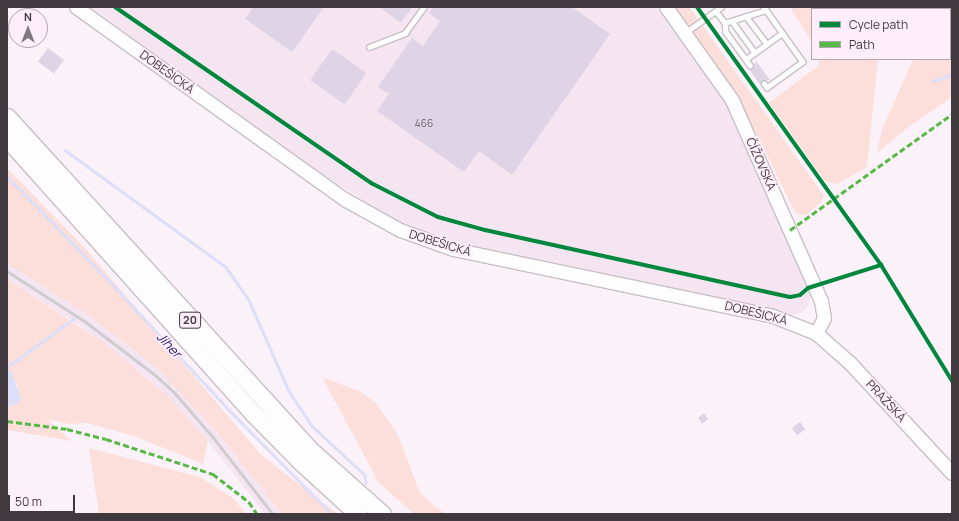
<!DOCTYPE html>
<meta charset="utf-8">
<style>
body{margin:0}
#map{position:relative;width:959px;height:521px;overflow:hidden;background:#faf2f8;font-family:Manrope,sans-serif}
div>[style]{position:absolute}
.built>*{inset:0;background:#f4e5f0}
.green>*{inset:0;background:#fcdeda}
.water>*{inset:0;background:#dddef7}
.stream>*{height:2.5px;margin:-1.25px;padding:0 1.25px;transform-origin:1.25px;border-radius:1.25px;background:#dddef7}
.building>*{inset:0;background:#ded4e5;transform-origin:0 0}
.roads{filter:drop-shadow(1px 0 #c6c0c5) drop-shadow(-1px 0 #c6c0c5) drop-shadow(0 1px #c6c0c5) drop-shadow(0 -1px #c6c0c5)}
.lane>*{height:4.5px;margin:-2.25px;padding:0 2.25px;transform-origin:2.25px;border-radius:2.25px;background:#fefdfe}
.secondary>*{height:13px;margin:-6.5px;padding:0 6.5px;transform-origin:6.5px;border-radius:6.5px;background:#fefdfe}
.highway>*{height:17px;margin:-8.5px;padding:0 8.5px;transform-origin:8.5px;border-radius:8.5px;background:#fefdfe}
.rail>*{height:2.5px;margin:-1.25px;padding:0 1.25px;transform-origin:1.25px;border-radius:1.25px;background:#ceccce}
.quiet>*{height:3px;margin-top:-1.5px;transform-origin:0;background:repeating-linear-gradient(90deg,#58b947 0 6px,transparent 0 9px)}
.cycleway>*{height:4px;margin:-2px;padding:0 2px;transform-origin:2px;border-radius:2px;background:#00873e}
span{translate:-50% -50%;white-space:nowrap;text-align:center;line-height:1.15;-webkit-text-stroke:3.5px #feeef9;paint-order:stroke}
.number-label{font-size:10px;color:#676068}
.number-label span{-webkit-text-stroke-width:0}
.shield-label span{padding:1px 3px;background:#feeef9;border:1px solid;border-radius:3px;-webkit-text-stroke-width:0}
.shield-label{font-size:11px;color:#3f393e;font-weight:700}
.street-label{font-size:12px;color:#3f393e}
.water-label{font-size:13px;color:#242277;font-style:italic}
.frame{position:absolute;inset:0;border:8px solid #3f393e;pointer-events:none}
.legend{position:absolute;left:811px;top:8px;width:140px;height:52px;box-sizing:border-box;background:#feeef9;border:1px solid #b2a6ae;margin:0;padding:5px 7px;list-style:none;font-size:12px;color:#3f393e}
.legend li{display:flex;align-items:center;gap:8px;height:20px}
.legend b{width:20px;border:1px solid #b2a6ae}
.north{position:absolute;left:8px;top:8px;width:40px;height:40px;box-sizing:border-box;background:#feeef9;border:1px solid #b2a6ae;border-radius:50%;rotate:0deg;font-size:11px;font-weight:700;line-height:16px;text-align:center;color:#3f393e}
.north::after{content:'';display:block;margin:auto;width:14px;height:18px;background:#807a7f;clip-path:polygon(50% 0,100% 100%,50% 72%,0 100%)}
.scale{position:absolute;left:8px;top:495px;width:67px;height:18px;box-sizing:border-box;border:2px solid #3f393e;border-top:0;padding-left:5px;font-size:12px;line-height:14px;white-space:nowrap;color:#3f393e;-webkit-text-stroke:3px #feeef9;paint-order:stroke}
</style>
<div id="map">
<div class="built">
<div style="clip-path:polygon(91px 7px,656px 7px,725px 103px,811px 292px,808px 306px,801px 313px,790px 315px,454px 244px,403px 226px,301px 160px)"></div>
<div style="clip-path:polygon(7px 263px,90px 316px,158px 369px,218px 433px,282px 514px,265px 514px,208px 441px,149px 379px,82px 327px,7px 279px)"></div>
</div>
<div class="green">
<div style="clip-path:polygon(674px 7px,689px 7px,693px 12px,824px 196px,821px 202px,806px 215px,796px 214px,736px 92px)"></div>
<div style="clip-path:polygon(790px 7px,884px 7px,812px 9px,812px 42px)"></div>
<div style="clip-path:polygon(923px 7px,952px 7px,952px 97px,911px 125px,877px 153px,882px 130px,913px 59px,950px 59px,950px 9px)"></div>
<div style="clip-path:polygon(819px 59px,878px 59px,867px 167px,837px 184px,825px 181px,769px 103px,818px 66px)"></div>
<div style="clip-path:polygon(7px 168px,85px 248px,261px 455px,338px 514px,282px 514px,218px 433px,158px 369px,90px 316px,7px 263px)"></div>
<div style="clip-path:polygon(7px 279px,107px 345px,170px 398px,208px 441px,203px 464px,134px 436px,87px 423px,70px 424px,47px 419px,72px 441px,7px 430px,7px 407px,17px 404px,18px 386px,7px 366px)"></div>
<div style="clip-path:polygon(322px 377px,361px 392px,376px 403px,398px 435px,419px 491px,435px 507px,446px 514px,414px 514px,379px 483px)"></div>
<div style="clip-path:polygon(89px 448px,200px 477px,233px 498px,246px 514px,99px 514px)"></div>
</div>
<div class="water">
<div style="clip-path:polygon(7px 366px,12px 373px,21px 398px,17px 404px,7px 407px)"></div>
</div>
<div class="stream">
<div style="left:933px;top:81px;width:20px;rotate:-20deg"></div>
<div style="left:65px;top:150px;width:199px;rotate:36deg"></div>
<div style="left:226px;top:267px;width:40px;rotate:55.1deg"></div>
<div style="left:249px;top:300px;width:99px;rotate:66.3deg"></div>
<div style="left:289px;top:391px;width:42px;rotate:56.7deg"></div>
<div style="left:312px;top:426px;width:72px;rotate:42.8deg"></div>
<div style="left:365px;top:475px;width:8px;rotate:83deg"></div>
<div style="left:7px;top:176px;width:153px;rotate:45.8deg"></div>
<div style="left:114px;top:286px;width:173px;rotate:47.1deg"></div>
<div style="left:232px;top:413px;width:142px;rotate:45.3deg"></div>
<div style="left:7px;top:367px;width:84px;rotate:-35.8deg"></div>
</div>
<div class="building">
<div style="clip-path:polygon(253px 7px,324px 7px,292px 52px,245px 19px)"></div>
<div style="clip-path:polygon(379px 7px,412px 7px,401px 23px)"></div>
<div style="clip-path:polygon(433px 7px,572px 7px,610px 34px,512px 175px,479px 151px,464px 172px,377px 111px,389px 94px,378px 87px,407px 45px,412px 38px,423px 46px,440px 21px,429px 13px)"></div>
<div style="left:48px;top:48px;width:20px;height:17px;rotate:37deg"></div>
<div style="left:332px;top:49px;width:42px;height:38px;rotate:35deg"></div>
<div style="clip-path:polygon(756px 61px,770px 80px,762px 81px,761px 86px,748px 68px,752px 68px)"></div>
<div style="clip-path:polygon(704px 413px,708px 419px,702px 424px,698px 418px)"></div>
<div style="left:800px;top:422px;width:9px;height:10px;rotate:54deg"></div>
</div>
<div class="roads">
<div class="lane">
<div style="left:764px;top:7px;width:67px;rotate:54.7deg"></div>
<div style="left:803px;top:62px;width:44px;rotate:144.2deg"></div>
<div style="left:767px;top:88px;width:5px;rotate:-127deg"></div>
<div style="left:716px;top:11px;width:15px;rotate:53deg"></div>
<div style="left:725px;top:23px;width:9px;rotate:84deg"></div>
<div style="left:726px;top:32px;width:41px;rotate:54deg"></div>
<div style="left:746px;top:16px;width:35px;rotate:53deg"></div>
<div style="left:732px;top:21px;width:39px;rotate:54deg"></div>
<div style="left:725px;top:23px;width:43px;rotate:-17.6deg"></div>
<div style="left:686px;top:32px;width:43px;rotate:-35.5deg"></div>
<div style="left:369px;top:47px;width:39px;rotate:-21deg"></div>
<div style="left:405px;top:33px;width:32px;rotate:-54deg"></div>
<div style="left:746px;top:59px;width:44px;rotate:-35.8deg"></div>
</div>
<div class="secondary">
<div style="left:76px;top:7px;width:332px;rotate:35.6deg"></div>
<div style="left:346px;top:200px;width:62px;rotate:29.1deg"></div>
<div style="left:400px;top:230px;width:56px;rotate:19.7deg"></div>
<div style="left:453px;top:249px;width:327px;rotate:11.8deg"></div>
<div style="left:773px;top:316px;width:46px;rotate:21.6deg"></div>
<div style="left:816px;top:333px;width:45px;rotate:41.4deg"></div>
<div style="left:850px;top:363px;width:150px;rotate:47.2deg"></div>
<div style="left:666px;top:7px;width:114px;rotate:54.6deg"></div>
<div style="left:732px;top:100px;width:220px;rotate:66.1deg"></div>
<div style="left:821px;top:301px;width:17px;rotate:80deg"></div>
<div style="left:824px;top:318px;width:17px;rotate:118deg"></div>
</div>
<div class="highway">
<div style="left:7px;top:117px;width:449px;rotate:47.7deg"></div>
<div style="left:309px;top:449px;width:98px;rotate:41.7deg"></div>
<div style="left:7px;top:138px;width:369px;rotate:48.2deg"></div>
<div style="left:253px;top:413px;width:66px;rotate:45.6deg"></div>
<div style="left:299px;top:460px;width:80px;rotate:42.5deg"></div>
</div>
</div>
<div class="rail">
<div style="left:7px;top:271px;width:94px;rotate:32.8deg"></div>
<div style="left:86px;top:322px;width:86px;rotate:37.4deg"></div>
<div style="left:154px;top:374px;width:28px;rotate:42deg"></div>
<div style="left:175px;top:393px;width:58px;rotate:49.2deg"></div>
<div style="left:213px;top:437px;width:98px;rotate:52.1deg"></div>
</div>
<div class="quiet">
<div style="left:790px;top:230px;width:199px;rotate:-35.6deg"></div>
<div style="left:7px;top:421px;width:61px;rotate:7.6deg"></div>
<div style="left:67px;top:429px;width:40px;rotate:14.4deg"></div>
<div style="left:106px;top:439px;width:113px;rotate:18.1deg"></div>
<div style="left:213px;top:474px;width:46px;rotate:37.9deg"></div>
<div style="left:249px;top:502px;width:14px;rotate:56deg"></div>
</div>
<div class="cycleway">
<div style="left:115px;top:7px;width:311px;rotate:34.5deg"></div>
<div style="left:371px;top:183px;width:75px;rotate:26.9deg"></div>
<div style="left:438px;top:217px;width:49px;rotate:15.5deg"></div>
<div style="left:485px;top:230px;width:312px;rotate:12.4deg"></div>
<div style="left:790px;top:297px;width:10px;rotate:-11deg"></div>
<div style="left:800px;top:295px;width:11px;rotate:-41deg"></div>
<div style="left:808px;top:288px;width:77px;rotate:-17.5deg"></div>
<div style="left:697px;top:7px;width:317px;rotate:54.5deg"></div>
<div style="left:881px;top:265px;width:136px;rotate:58.5deg"></div>
</div>
<div class="number-label">
<span style="left:424px;top:124px">466</span>
</div>
<div class="shield-label">
<span style="left:190px;top:320px">20</span>
</div>
<div class="street-label">
<span style="left:167px;top:72px;rotate:36deg">DOBEŠICKÁ</span>
<span style="left:761px;top:164px;rotate:66deg">ČÍŽOVSKÁ</span>
<span style="left:440px;top:243px;rotate:17deg">DOBEŠICKÁ</span>
<span style="left:756px;top:313px;rotate:14deg">DOBEŠICKÁ</span>
<span style="left:886px;top:401px;rotate:47deg">PRAŽSKÁ</span>
</div>
<div class="water-label">
<span style="left:169px;top:345px;rotate:47deg">Jiher</span>
</div>
<div class="frame"></div>
<ul class="legend">
<li><b style="height:5px;background:#00873e"></b>Cycle path</li>
<li><b style="height:5px;background:#58b947"></b>Path</li>
</ul>
<div class="north">N</div>
<div class="scale">50 m</div>
</div>
